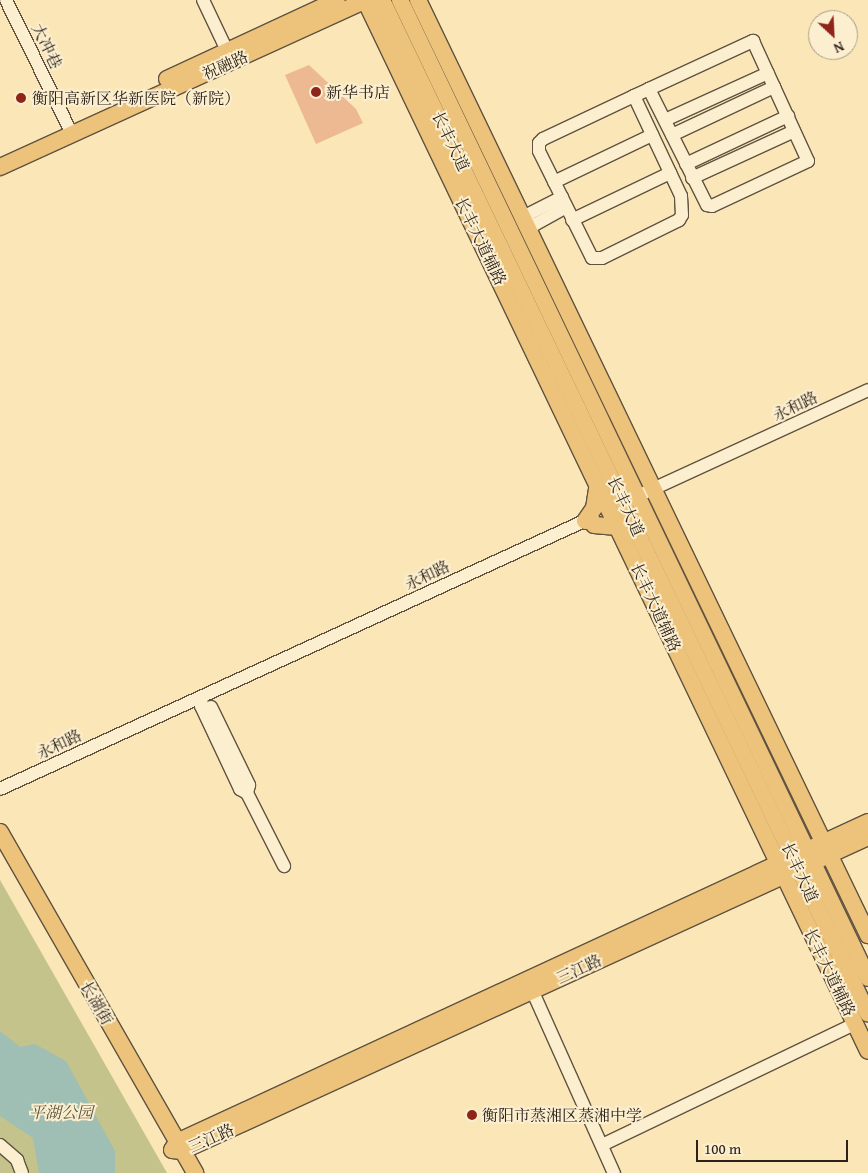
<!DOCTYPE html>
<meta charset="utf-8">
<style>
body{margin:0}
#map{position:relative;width:868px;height:1173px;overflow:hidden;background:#fae6b6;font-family:"Gentium Book Plus","Noto Serif SC",serif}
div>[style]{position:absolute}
.green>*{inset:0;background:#c3c38b}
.water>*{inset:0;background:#9fbeb4}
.building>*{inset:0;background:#edb992}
.roads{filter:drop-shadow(1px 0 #605341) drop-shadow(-1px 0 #605341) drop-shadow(0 1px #605341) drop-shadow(0 -1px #605341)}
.minor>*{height:12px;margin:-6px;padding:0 6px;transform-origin:6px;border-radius:6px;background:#fcefd0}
.major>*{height:16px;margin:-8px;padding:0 8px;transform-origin:8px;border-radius:8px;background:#edc37b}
.dots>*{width:14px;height:14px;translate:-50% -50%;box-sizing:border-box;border:2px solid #fcefd0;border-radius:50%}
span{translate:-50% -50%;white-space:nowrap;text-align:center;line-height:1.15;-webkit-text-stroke:4px #fcefd0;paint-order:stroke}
.street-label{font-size:16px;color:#2c221a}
.poi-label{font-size:16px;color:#2c221a}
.left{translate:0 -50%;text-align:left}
.park-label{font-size:16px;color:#59523c;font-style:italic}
.north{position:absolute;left:808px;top:10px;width:50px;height:50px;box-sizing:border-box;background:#fcefd0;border:1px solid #a99d87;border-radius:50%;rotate:155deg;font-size:14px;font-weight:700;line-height:20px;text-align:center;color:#2c221a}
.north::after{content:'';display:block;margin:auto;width:18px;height:22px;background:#8f2418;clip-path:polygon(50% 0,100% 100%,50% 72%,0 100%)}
.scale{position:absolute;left:696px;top:1140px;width:152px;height:22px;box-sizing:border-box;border:2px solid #2c221a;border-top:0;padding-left:6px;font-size:15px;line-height:18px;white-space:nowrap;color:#2c221a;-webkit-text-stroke:4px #fcefd0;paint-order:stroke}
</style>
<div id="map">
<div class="green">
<div style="clip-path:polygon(0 880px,167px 1173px,0 1173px)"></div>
</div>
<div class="water">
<div style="clip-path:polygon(0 1031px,20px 1047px,35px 1044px,66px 1061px,115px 1151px,115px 1173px,39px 1173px,33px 1138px,0 1116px)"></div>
</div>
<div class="building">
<div style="clip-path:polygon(309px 65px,356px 109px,363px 123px,316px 144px,285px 75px)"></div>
</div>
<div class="roads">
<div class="minor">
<div style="left:6px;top:0;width:149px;rotate:63.8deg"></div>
<div style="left:203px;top:0;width:65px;rotate:64.6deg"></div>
<div style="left:634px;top:96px;width:110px;rotate:64.8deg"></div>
<div style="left:681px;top:196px;width:19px;rotate:87deg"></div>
<div style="left:682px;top:215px;width:6px;rotate:121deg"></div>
<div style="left:679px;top:220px;width:86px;rotate:153.7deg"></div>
<div style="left:602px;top:258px;width:10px;rotate:180deg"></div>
<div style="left:592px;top:258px;width:119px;rotate:-116.4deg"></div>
<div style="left:539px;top:151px;width:8px;rotate:-90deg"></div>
<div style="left:539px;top:143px;width:6px;rotate:-45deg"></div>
<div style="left:543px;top:139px;width:101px;rotate:-25.3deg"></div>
<div style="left:634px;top:96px;width:17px;rotate:-25deg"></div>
<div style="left:649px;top:89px;width:115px;rotate:-24.8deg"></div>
<div style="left:753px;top:41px;width:132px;rotate:65.4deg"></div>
<div style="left:808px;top:161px;width:106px;rotate:154.9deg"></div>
<div style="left:712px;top:206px;width:5px;rotate:-169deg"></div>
<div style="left:707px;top:205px;width:130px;rotate:-116.6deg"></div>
<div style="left:665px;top:120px;width:113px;rotate:-24.5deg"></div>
<div style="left:672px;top:135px;width:113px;rotate:-25.2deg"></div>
<div style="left:686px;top:164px;width:113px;rotate:-25.2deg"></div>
<div style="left:692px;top:178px;width:112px;rotate:-24.7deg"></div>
<div style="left:554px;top:182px;width:109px;rotate:-25.6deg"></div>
<div style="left:562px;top:197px;width:37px;rotate:153deg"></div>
<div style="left:529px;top:214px;width:9px;rotate:108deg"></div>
<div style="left:526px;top:223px;width:8px;rotate:14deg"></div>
<div style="left:534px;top:225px;width:37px;rotate:-29deg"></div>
<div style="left:572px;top:220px;width:109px;rotate:-25.6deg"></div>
<div style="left:629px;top:500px;width:263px;rotate:-24.7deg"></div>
<div style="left:202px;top:697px;width:9px;rotate:96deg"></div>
<div style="left:201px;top:706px;width:92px;rotate:64.8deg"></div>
<div style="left:240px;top:789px;width:8px;rotate:30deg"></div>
<div style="left:247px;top:793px;width:82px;rotate:63.1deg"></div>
<div style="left:211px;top:707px;width:87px;rotate:64deg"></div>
<div style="left:249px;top:785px;width:8px;rotate:104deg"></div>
<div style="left:0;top:789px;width:652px;rotate:-24.64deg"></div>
<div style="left:532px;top:990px;width:201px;rotate:65.9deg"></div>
<div style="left:0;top:1145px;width:23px;rotate:41deg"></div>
<div style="left:17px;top:1160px;width:14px;rotate:69deg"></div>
<div style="left:602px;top:1145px;width:280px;rotate:-25.6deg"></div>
</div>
<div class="major">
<div style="left:365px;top:0;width:1165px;rotate:64.42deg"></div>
<div style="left:382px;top:0;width:1124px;rotate:64.39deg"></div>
<div style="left:400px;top:0;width:1084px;rotate:64.43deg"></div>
<div style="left:418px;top:0;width:1038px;rotate:64.3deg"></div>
<div style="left:167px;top:79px;width:187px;rotate:-24.9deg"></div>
<div style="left:0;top:167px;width:403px;rotate:-24.5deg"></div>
<div style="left:585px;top:521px;width:16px;rotate:-55deg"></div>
<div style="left:594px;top:508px;width:24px;rotate:-81deg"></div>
<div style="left:594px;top:525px;width:33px;rotate:5deg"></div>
<div style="left:868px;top:822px;width:761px;rotate:155.15deg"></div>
<div style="left:177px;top:1142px;width:9px;rotate:122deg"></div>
<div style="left:172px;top:1150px;width:10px;rotate:6deg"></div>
<div style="left:182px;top:1151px;width:754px;rotate:-24.59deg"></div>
<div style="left:0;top:832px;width:393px;rotate:60.2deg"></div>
</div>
</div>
<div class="dots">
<div style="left:316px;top:92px;background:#8f2418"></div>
<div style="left:21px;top:98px;background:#8f2418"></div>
<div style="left:472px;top:1115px;background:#8f2418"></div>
</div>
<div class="street-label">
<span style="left:47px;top:46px;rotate:64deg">大冲巷</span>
<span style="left:225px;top:65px;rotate:-24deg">祝融路</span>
<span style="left:451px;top:141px;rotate:64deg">长丰大道</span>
<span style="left:481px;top:241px;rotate:64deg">长丰大道辅路</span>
<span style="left:795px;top:406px;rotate:-25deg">永和路</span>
<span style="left:626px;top:506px;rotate:65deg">长丰大道</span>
<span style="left:427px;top:575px;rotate:-25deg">永和路</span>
<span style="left:656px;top:607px;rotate:65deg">长丰大道辅路</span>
<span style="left:59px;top:744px;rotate:-25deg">永和路</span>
<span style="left:800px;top:872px;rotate:65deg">长丰大道</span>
<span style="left:579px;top:969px;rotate:-25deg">三江路</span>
<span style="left:830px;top:972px;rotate:64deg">长丰大道辅路</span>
<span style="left:97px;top:1003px;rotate:60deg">长湖街</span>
<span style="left:211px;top:1138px;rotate:-24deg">三江路</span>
</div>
<div class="poi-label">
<span class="left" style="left:326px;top:92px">新华书店</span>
<span class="left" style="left:32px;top:98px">衡阳高新区华新医院（新院）</span>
<span class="left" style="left:482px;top:1115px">衡阳市蒸湘区蒸湘中学</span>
</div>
<div class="park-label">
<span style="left:61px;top:1112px">平湖公园</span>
</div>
<div class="north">N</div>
<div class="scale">100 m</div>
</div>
